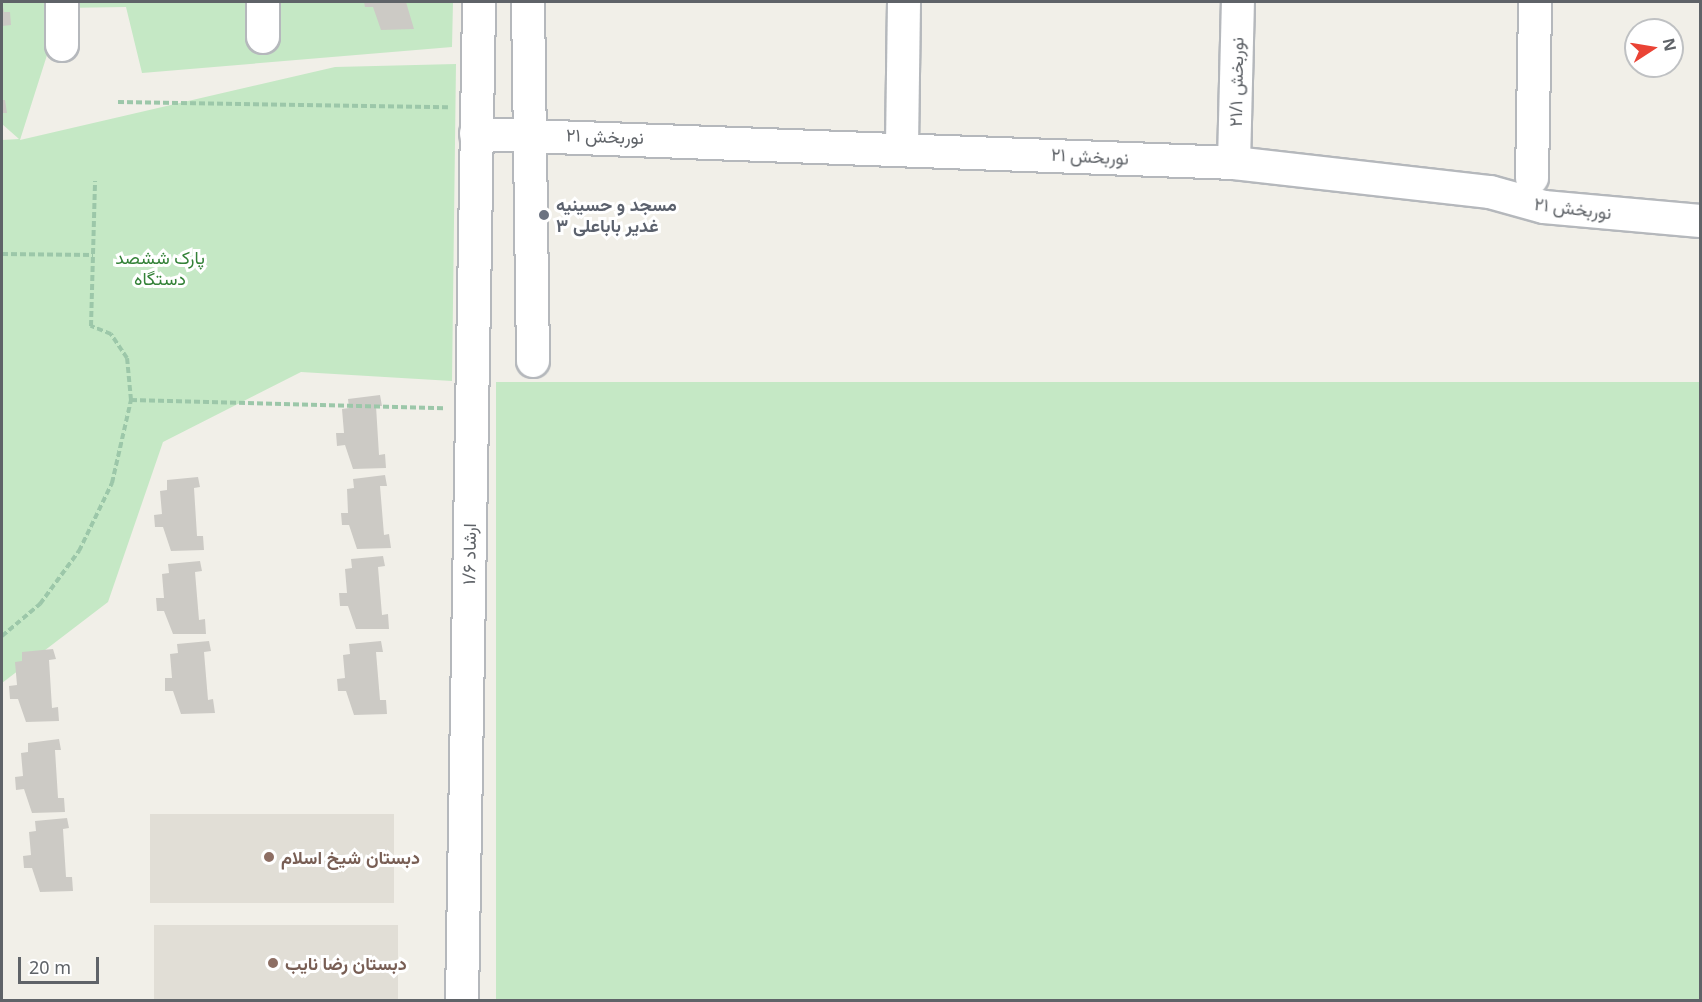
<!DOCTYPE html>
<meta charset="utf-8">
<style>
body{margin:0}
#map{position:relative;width:1702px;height:1002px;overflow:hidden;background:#f1efe8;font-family:"Noto Sans",Vazirmatn,sans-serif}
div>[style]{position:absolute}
.education>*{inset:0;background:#e1ded6;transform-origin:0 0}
.green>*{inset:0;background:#c5e8c5;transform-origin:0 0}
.building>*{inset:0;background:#cccac5}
.path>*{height:4px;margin-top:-2px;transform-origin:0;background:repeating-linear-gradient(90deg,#9cc7a9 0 6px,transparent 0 9px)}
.roads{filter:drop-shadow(2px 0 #b5b8bc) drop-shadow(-2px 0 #b5b8bc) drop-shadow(0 2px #b5b8bc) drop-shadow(0 -2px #b5b8bc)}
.minor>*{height:32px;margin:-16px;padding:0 16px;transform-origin:16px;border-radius:16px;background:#fff}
.dots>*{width:16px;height:16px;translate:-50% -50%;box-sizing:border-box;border:3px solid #fff;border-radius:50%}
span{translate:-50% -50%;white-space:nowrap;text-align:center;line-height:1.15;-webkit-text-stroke:6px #fff;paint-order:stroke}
.street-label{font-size:18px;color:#5f6368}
.worship-label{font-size:18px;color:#5b616d;font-weight:700}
.left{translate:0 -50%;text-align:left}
.park-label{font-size:18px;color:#348238}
.education-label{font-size:18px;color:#785e54;font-weight:700}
.frame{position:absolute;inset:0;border:3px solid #5f6368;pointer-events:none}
.north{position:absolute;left:1624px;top:18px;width:60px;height:60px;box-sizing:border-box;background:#fff;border:2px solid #bfc1c3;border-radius:50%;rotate:78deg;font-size:16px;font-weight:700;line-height:24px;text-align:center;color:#5f6368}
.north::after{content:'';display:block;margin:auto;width:21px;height:27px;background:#ea4335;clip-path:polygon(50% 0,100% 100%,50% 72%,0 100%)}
.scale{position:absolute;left:18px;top:957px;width:81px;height:27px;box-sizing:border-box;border:3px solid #5f6368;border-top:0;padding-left:8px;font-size:18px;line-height:21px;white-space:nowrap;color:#5f6368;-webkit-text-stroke:4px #fff;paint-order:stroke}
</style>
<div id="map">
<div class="education">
<div style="left:150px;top:814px;width:244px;height:89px"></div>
<div style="left:154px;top:925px;width:244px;height:75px"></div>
</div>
<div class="green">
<div style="clip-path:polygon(2px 2px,453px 2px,452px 47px,142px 73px,126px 7px,62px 8px,20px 140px,335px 67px,456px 64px,452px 381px,301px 372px,163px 442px,108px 602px,2px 683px,2px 140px,19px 139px,2px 124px)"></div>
<div style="left:496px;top:382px;width:1204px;height:618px"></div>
</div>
<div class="building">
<div style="clip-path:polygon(2px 2px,4px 12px,10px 12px,11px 25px,2px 26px)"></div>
<div style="clip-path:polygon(364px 2px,406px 2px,414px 29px,381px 30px,373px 7px,365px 7px)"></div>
<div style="clip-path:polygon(2px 100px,5px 100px,7px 113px,2px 113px)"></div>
<div style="clip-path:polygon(380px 395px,382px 406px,376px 406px,379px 455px,385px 454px,386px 468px,353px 469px,345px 445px,337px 446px,336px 433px,344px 433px,342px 409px,349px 408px,348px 399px)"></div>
<div style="clip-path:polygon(385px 475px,387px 486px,380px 486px,384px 535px,389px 534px,391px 548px,357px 549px,349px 525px,342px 525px,341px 513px,348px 513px,347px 489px,354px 488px,353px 479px)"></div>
<div style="clip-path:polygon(198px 477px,200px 487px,194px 488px,197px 536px,203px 536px,204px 550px,171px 551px,163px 527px,155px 527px,154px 515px,162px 514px,160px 491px,167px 490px,167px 480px)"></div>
<div style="clip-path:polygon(383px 556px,385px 566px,378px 567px,382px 615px,388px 614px,389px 629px,356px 629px,348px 606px,340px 606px,339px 593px,347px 593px,345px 569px,352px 568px,351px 559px)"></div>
<div style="clip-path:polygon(200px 561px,202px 571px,195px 572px,199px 620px,205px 619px,206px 634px,173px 634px,164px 611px,157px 611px,156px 598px,164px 598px,162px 574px,169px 573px,168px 564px)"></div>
<div style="clip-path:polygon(209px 641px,211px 651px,204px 652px,208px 700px,213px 699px,215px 713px,181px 714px,173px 691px,165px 691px,165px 678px,172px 678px,170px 654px,178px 653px,177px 644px)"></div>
<div style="clip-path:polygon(381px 641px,383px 652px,376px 652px,380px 700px,386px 700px,387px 714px,354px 715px,346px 691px,338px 691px,337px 679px,345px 678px,343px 655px,350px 654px,349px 644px)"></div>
<div style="clip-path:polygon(53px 649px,56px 659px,49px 660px,52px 708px,58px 707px,59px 721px,26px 722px,18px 699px,10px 699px,9px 686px,17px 685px,15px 662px,22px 661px,22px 652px)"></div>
<div style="clip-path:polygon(59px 739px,61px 750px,55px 750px,58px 798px,64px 798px,65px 812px,32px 813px,24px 789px,16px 790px,15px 777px,23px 776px,21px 753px,28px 752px,28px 743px)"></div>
<div style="clip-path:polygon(67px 818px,69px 828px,63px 829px,66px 877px,72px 877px,73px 891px,40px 892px,32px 868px,24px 868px,23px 856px,31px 855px,29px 832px,36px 831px,35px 821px)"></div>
</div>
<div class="path">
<div style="left:118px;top:102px;width:330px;rotate:0.9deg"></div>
<div style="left:2px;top:254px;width:91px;rotate:0.6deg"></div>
<div style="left:131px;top:400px;width:313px;rotate:1.5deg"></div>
<div style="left:2px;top:636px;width:50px;rotate:-40.1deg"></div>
<div style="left:40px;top:604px;width:66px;rotate:-53.7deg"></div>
<div style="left:79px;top:551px;width:76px;rotate:-64.1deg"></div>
<div style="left:112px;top:483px;width:85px;rotate:-77.1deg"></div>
<div style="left:131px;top:400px;width:42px;rotate:-95.4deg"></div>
<div style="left:127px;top:358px;width:29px;rotate:-124deg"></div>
<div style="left:111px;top:334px;width:22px;rotate:-158deg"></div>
<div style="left:91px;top:326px;width:145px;rotate:-88.4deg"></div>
</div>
<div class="roads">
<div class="minor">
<div style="left:62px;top:2px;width:43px;rotate:90deg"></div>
<div style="left:263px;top:2px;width:35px;rotate:90deg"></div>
<div style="left:528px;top:2px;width:359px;rotate:89.2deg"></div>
<div style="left:476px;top:134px;width:759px;rotate:2.19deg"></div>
<div style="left:1234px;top:163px;width:258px;rotate:6.5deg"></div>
<div style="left:1490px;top:192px;width:56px;rotate:15.5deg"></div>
<div style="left:1544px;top:207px;width:157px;rotate:5.1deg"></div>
<div style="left:902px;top:146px;width:144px;rotate:-89.2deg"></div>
<div style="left:1234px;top:163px;width:161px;rotate:-88.6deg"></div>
<div style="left:1532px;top:178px;width:176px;rotate:-89deg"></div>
<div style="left:462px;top:1000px;width:998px;rotate:-89.02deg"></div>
</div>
</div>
<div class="dots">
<div style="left:544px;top:215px;background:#6b7280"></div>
<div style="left:269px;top:857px;background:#8d6e63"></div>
<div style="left:273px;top:963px;background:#8d6e63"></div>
</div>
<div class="street-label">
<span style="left:1236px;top:82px;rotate:-89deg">نوربخش ۲۱/۱</span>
<span style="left:605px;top:136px;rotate:2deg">نوربخش ۲۱</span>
<span style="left:1090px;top:156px;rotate:3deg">نوربخش ۲۱</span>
<span style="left:1573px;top:208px;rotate:7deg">نوربخش ۲۱</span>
<span style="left:469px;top:554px;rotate:-89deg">ارشاد ۱/۶</span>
</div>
<div class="worship-label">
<span class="left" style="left:556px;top:215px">مسجد و حسینیه<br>غدیر باباعلی ۳</span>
</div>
<div class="park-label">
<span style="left:160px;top:268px">پارک‌ ششصد<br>دستگاه</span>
</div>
<div class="education-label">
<span class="left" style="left:281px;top:857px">دبستان شیخ اسلام</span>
<span class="left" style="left:285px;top:963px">دبستان رضا نایب</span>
</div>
<div class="frame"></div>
<div class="north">N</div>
<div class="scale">20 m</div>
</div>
